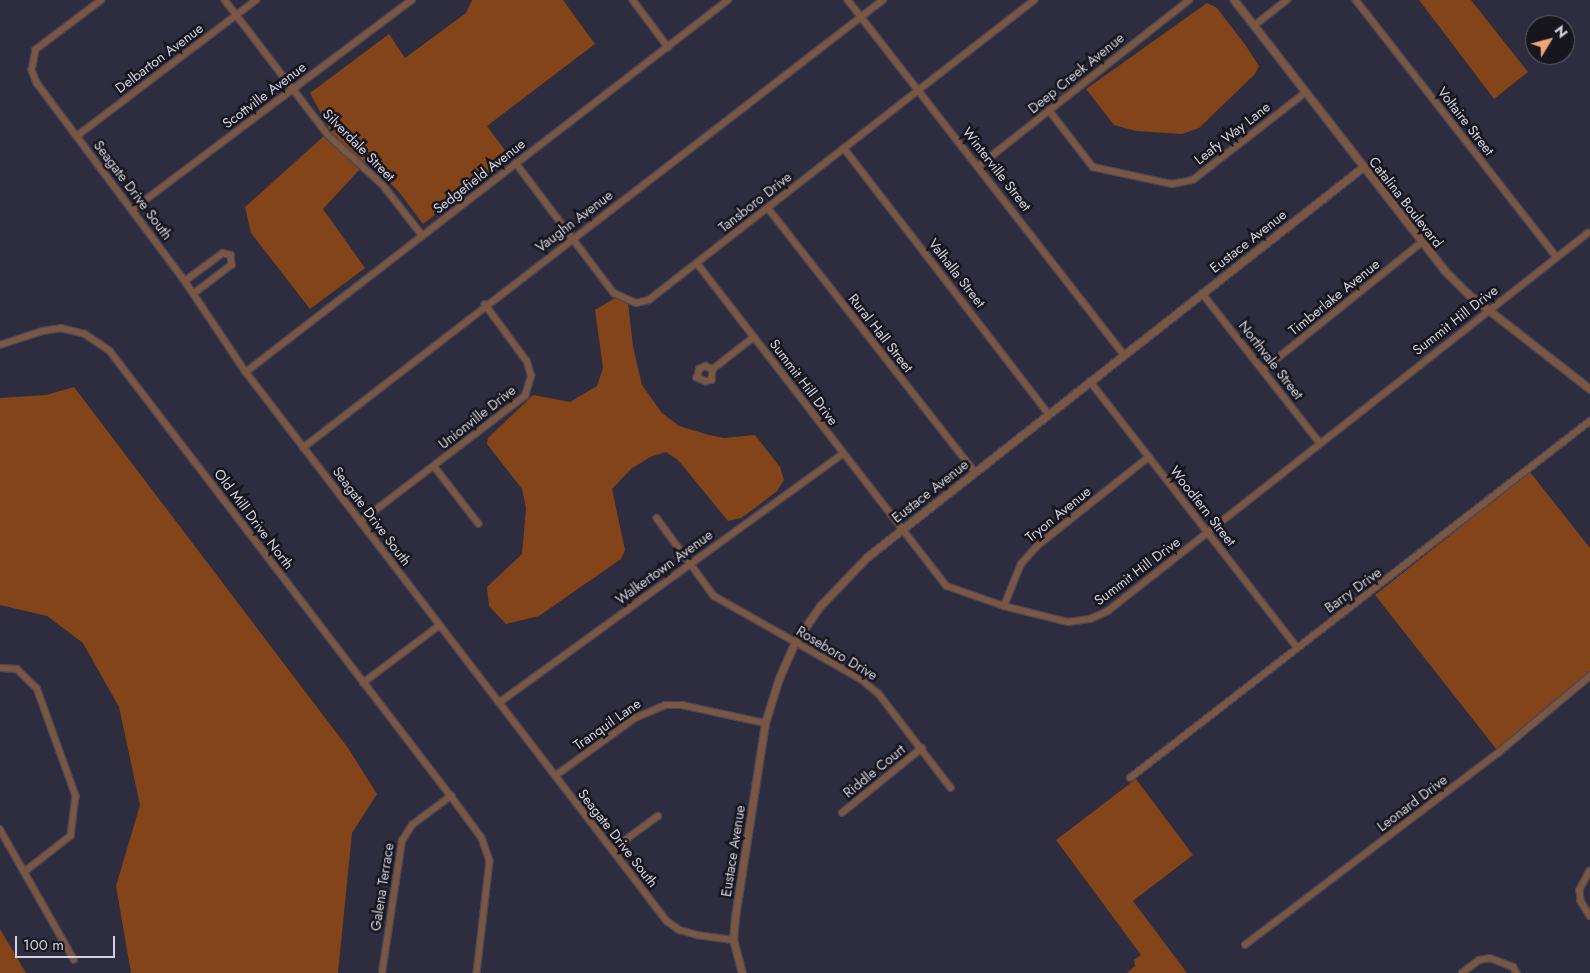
<!DOCTYPE html>
<style>
body{margin:0}
#map{position:relative;width:1590px;height:973px;overflow:hidden;background:#2e2c3f;font-family:Jost,sans-serif}
div>[style]{position:absolute}
.green>*{inset:0;background:#834419}
.roads{filter:drop-shadow(1px 0 #494759) drop-shadow(-1px 0 #494759) drop-shadow(0 1px #494759) drop-shadow(0 -1px #494759)}
.minor>*{height:5.5px;margin:-2.75px;padding:0 2.75px;transform-origin:2.75px;border-radius:2.75px;background:#7b5641}
.tertiary>*{height:7px;margin:-3.5px;padding:0 3.5px;transform-origin:3.5px;border-radius:3.5px;background:#7b5641}
span{translate:-50% -50%;white-space:nowrap;text-align:center;line-height:1.15;-webkit-text-stroke:5px #17161e;paint-order:stroke}
.street-label{font-size:14px;color:#d4d2df}
.north{position:absolute;left:1525px;top:15px;width:50px;height:50px;box-sizing:border-box;background:#17161e;border:1px solid #63616b;border-radius:50%;rotate:53deg;font-size:14px;font-weight:700;line-height:20px;text-align:center;color:#d4d2df}
.north::after{content:'';display:block;margin:auto;width:18px;height:22px;background:#efa377;clip-path:polygon(50% 0,100% 100%,50% 72%,0 100%)}
.scale{position:absolute;left:15px;top:936px;width:100px;height:22px;box-sizing:border-box;border:2px solid #d4d2df;border-top:0;padding-left:6px;font-size:15px;line-height:18px;white-space:nowrap;color:#d4d2df;-webkit-text-stroke:4px #17161e;paint-order:stroke}
</style>
<div id="map">
<div class="green">
<div style="clip-path:polygon(472px 0,563px 0,595px 44px,487px 126px,510px 157px,423px 224px,399px 192px,369px 161px,365px 163px,332px 134px,310px 93px,389px 34px,405px 58px,466px 13px)"></div>
<div style="clip-path:polygon(1419px 0,1471px 0,1528px 72px,1494px 99px)"></div>
<div style="clip-path:polygon(1207px 3px,1217px 8px,1246px 46px,1259px 66px,1255px 74px,1199px 128px,1182px 134px,1136px 131px,1114px 125px,1086px 89px)"></div>
<div style="clip-path:polygon(324px 136px,360px 169px,323px 209px,365px 268px,310px 309px,251px 233px,245px 207px)"></div>
<div style="clip-path:polygon(615px 298px,628px 303px,633px 347px,642px 385px,662px 413px,679px 426px,709px 435px,724px 438px,755px 435px,780px 467px,784px 480px,777px 491px,755px 508px,741px 518px,728px 521px,678px 460px,666px 452px,650px 457px,631px 469px,612px 489px,625px 550px,621px 559px,539px 616px,506px 624px,489px 606px,487px 587px,522px 554px,526px 508px,522px 489px,487px 444px,488px 438px,533px 395px,570px 402px,597px 386px,603px 368px,595px 310px)"></div>
<div style="clip-path:polygon(74px 387px,348px 748px,377px 794px,352px 833px,338px 973px,131px 973px,116px 886px,140px 805px,119px 707px,83px 643px,47px 616px,0 605px,0 398px,46px 395px)"></div>
<div style="clip-path:polygon(1530px 472px,1590px 548px,1590px 671px,1497px 750px,1375px 595px)"></div>
<div style="clip-path:polygon(1136px 779px,1193px 855px,1133px 901px,1187px 973px,1127px 973px,1135px 966px,1134px 960px,1141px 955px,1056px 840px)"></div>
<div style="clip-path:polygon(0 929px,26px 973px,0 973px)"></div>
</div>
<div class="roads">
<div class="minor">
<div style="left:102px;top:0;width:83px;rotate:142.9deg"></div>
<div style="left:36px;top:50px;width:20px;rotate:101deg"></div>
<div style="left:32px;top:70px;width:14px;rotate:69deg"></div>
<div style="left:37px;top:83px;width:247px;rotate:53.2deg"></div>
<div style="left:185px;top:281px;width:110px;rotate:56.2deg"></div>
<div style="left:246px;top:372px;width:692px;rotate:52.52deg"></div>
<div style="left:667px;top:921px;width:16px;rotate:35deg"></div>
<div style="left:680px;top:930px;width:18px;rotate:16deg"></div>
<div style="left:697px;top:935px;width:36px;rotate:8deg"></div>
<div style="left:225px;top:0;width:171px;rotate:52.6deg"></div>
<div style="left:329px;top:136px;width:73px;rotate:42.2deg"></div>
<div style="left:383px;top:185px;width:63px;rotate:52deg"></div>
<div style="left:633px;top:0;width:59px;rotate:53.3deg"></div>
<div style="left:848px;top:0;width:450px;rotate:52.1deg"></div>
<div style="left:1356px;top:0;width:325px;rotate:52deg"></div>
<div style="left:1255px;top:25px;width:41px;rotate:-38deg"></div>
<div style="left:1049px;top:110px;width:72px;rotate:52.3deg"></div>
<div style="left:1093px;top:167px;width:81px;rotate:12.1deg"></div>
<div style="left:1172px;top:184px;width:21px;rotate:-11deg"></div>
<div style="left:1193px;top:180px;width:143px;rotate:-37.9deg"></div>
<div style="left:77px;top:136px;width:225px;rotate:-37.2deg"></div>
<div style="left:844px;top:148px;width:336px;rotate:52.4deg"></div>
<div style="left:516px;top:163px;width:163px;rotate:53deg"></div>
<div style="left:614px;top:293px;width:24px;rotate:24deg"></div>
<div style="left:636px;top:303px;width:13px;rotate:-13deg"></div>
<div style="left:649px;top:300px;width:488px;rotate:-37.9deg"></div>
<div style="left:979px;top:166px;width:268px;rotate:-38.3deg"></div>
<div style="left:768px;top:208px;width:335px;rotate:51.9deg"></div>
<div style="left:132px;top:210px;width:350px;rotate:-36.9deg"></div>
<div style="left:697px;top:263px;width:408px;rotate:52.3deg"></div>
<div style="left:947px;top:586px;width:60px;rotate:19.3deg"></div>
<div style="left:1004px;top:606px;width:66px;rotate:14deg"></div>
<div style="left:1068px;top:622px;width:22px;rotate:-8deg"></div>
<div style="left:1090px;top:619px;width:20px;rotate:-24deg"></div>
<div style="left:1108px;top:611px;width:611px;rotate:-38.22deg"></div>
<div style="left:185px;top:281px;width:47px;rotate:-36.4deg"></div>
<div style="left:223px;top:253px;width:8px;rotate:14deg"></div>
<div style="left:231px;top:255px;width:10px;rotate:84deg"></div>
<div style="left:232px;top:265px;width:48px;rotate:142.7deg"></div>
<div style="left:1202px;top:293px;width:191px;rotate:51.8deg"></div>
<div style="left:0;top:345px;width:45px;rotate:-18deg"></div>
<div style="left:43px;top:331px;width:18px;rotate:-9deg"></div>
<div style="left:61px;top:328px;width:25px;rotate:14deg"></div>
<div style="left:85px;top:334px;width:30px;rotate:34deg"></div>
<div style="left:110px;top:351px;width:561px;rotate:52.54deg"></div>
<div style="left:451px;top:796px;width:52px;rotate:53.6deg"></div>
<div style="left:482px;top:838px;width:24px;rotate:71deg"></div>
<div style="left:490px;top:861px;width:113px;rotate:96.6deg"></div>
<div style="left:713px;top:369px;width:11px;rotate:95deg"></div>
<div style="left:712px;top:380px;width:6px;rotate:162deg"></div>
<div style="left:706px;top:382px;width:10px;rotate:-156deg"></div>
<div style="left:697px;top:378px;width:9px;rotate:-77deg"></div>
<div style="left:699px;top:369px;width:7px;rotate:-27deg"></div>
<div style="left:705px;top:366px;width:9px;rotate:21deg"></div>
<div style="left:713px;top:369px;width:52px;rotate:-38deg"></div>
<div style="left:1263px;top:370px;width:203px;rotate:-38.8deg"></div>
<div style="left:246px;top:372px;width:609px;rotate:-37.66deg"></div>
<div style="left:1090px;top:381px;width:337px;rotate:52.1deg"></div>
<div style="left:303px;top:448px;width:733px;rotate:-37.68deg"></div>
<div style="left:434px;top:466px;width:73px;rotate:52.2deg"></div>
<div style="left:657px;top:518px;width:97px;rotate:53.8deg"></div>
<div style="left:714px;top:596px;width:169px;rotate:29.5deg"></div>
<div style="left:861px;top:679px;width:23px;rotate:40deg"></div>
<div style="left:879px;top:694px;width:118px;rotate:52.5deg"></div>
<div style="left:360px;top:522px;width:208px;rotate:-37.4deg"></div>
<div style="left:525px;top:396px;width:21px;rotate:-73deg"></div>
<div style="left:531px;top:376px;width:15px;rotate:-106deg"></div>
<div style="left:527px;top:362px;width:71px;rotate:-126.4deg"></div>
<div style="left:1004px;top:606px;width:45px;rotate:-68deg"></div>
<div style="left:1021px;top:564px;width:24px;rotate:-48deg"></div>
<div style="left:1037px;top:546px;width:143px;rotate:-38.5deg"></div>
<div style="left:0;top:668px;width:17px;rotate:3deg"></div>
<div style="left:17px;top:669px;width:28px;rotate:44deg"></div>
<div style="left:37px;top:688px;width:115px;rotate:70.1deg"></div>
<div style="left:76px;top:796px;width:40px;rotate:97.1deg"></div>
<div style="left:71px;top:836px;width:58px;rotate:142deg"></div>
<div style="left:363px;top:683px;width:96px;rotate:-37deg"></div>
<div style="left:500px;top:702px;width:423px;rotate:-35.9deg"></div>
<div style="left:555px;top:776px;width:99px;rotate:-35.9deg"></div>
<div style="left:635px;top:718px;width:33px;rotate:-23deg"></div>
<div style="left:665px;top:705px;width:17px"></div>
<div style="left:682px;top:705px;width:85px;rotate:12.2deg"></div>
<div style="left:1130px;top:778px;width:582px;rotate:-37.81deg"></div>
<div style="left:842px;top:813px;width:103px;rotate:-39.1deg"></div>
<div style="left:0;top:829px;width:150px;rotate:60.4deg"></div>
<div style="left:612px;top:850px;width:57px;rotate:-36.5deg"></div>
<div style="left:1590px;top:871px;width:21px;rotate:118deg"></div>
<div style="left:1580px;top:890px;width:11px;rotate:85deg"></div>
<div style="left:1581px;top:901px;width:17px;rotate:59deg"></div>
<div style="left:1245px;top:945px;width:318px;rotate:-37.2deg"></div>
<div style="left:1498px;top:753px;width:120px;rotate:-39.9deg"></div>
<div style="left:382px;top:973px;width:134px;rotate:-81.4deg"></div>
<div style="left:402px;top:841px;width:19px;rotate:-58deg"></div>
<div style="left:412px;top:825px;width:49px;rotate:-36.6deg"></div>
<div style="left:1462px;top:973px;width:21px;rotate:-37deg"></div>
<div style="left:1479px;top:960px;width:11px;rotate:-10deg"></div>
<div style="left:1490px;top:958px;width:25px;rotate:21deg"></div>
<div style="left:1513px;top:967px;width:7px;rotate:56deg"></div>
</div>
<div class="tertiary">
<div style="left:1234px;top:0;width:342px;rotate:52.1deg"></div>
<div style="left:1444px;top:270px;width:34px;rotate:45deg"></div>
<div style="left:1468px;top:294px;width:155px;rotate:37.9deg"></div>
<div style="left:742px;top:973px;width:34px;rotate:-105deg"></div>
<div style="left:733px;top:940px;width:23px;rotate:-85deg"></div>
<div style="left:735px;top:917px;width:196px;rotate:-81.2deg"></div>
<div style="left:765px;top:723px;width:47px;rotate:-72.7deg"></div>
<div style="left:779px;top:678px;width:39px;rotate:-66deg"></div>
<div style="left:795px;top:642px;width:44px;rotate:-55.2deg"></div>
<div style="left:820px;top:606px;width:68px;rotate:-46.2deg"></div>
<div style="left:867px;top:557px;width:631px;rotate:-38.18deg"></div>
</div>
</div>
<div class="street-label">
<span style="left:159px;top:58px;rotate:-37deg">Delbarton Avenue</span>
<span style="left:1076px;top:73px;rotate:-39deg">Deep Creek Avenue</span>
<span style="left:264px;top:95px;rotate:-37deg">Scottville Avenue</span>
<span style="left:1466px;top:121px;rotate:52deg">Voltaire Street</span>
<span style="left:1232px;top:133px;rotate:-38deg">Leafy Way Lane</span>
<span style="left:359px;top:145px;rotate:45deg">Silverdale Street</span>
<span style="left:997px;top:169px;rotate:52deg">Winterville Street</span>
<span style="left:479px;top:176px;rotate:-38deg">Sedgefield Avenue</span>
<span style="left:133px;top:190px;rotate:53deg">Seagate Drive South</span>
<span style="left:755px;top:202px;rotate:-38deg">Tansboro Drive</span>
<span style="left:1406px;top:202px;rotate:52deg">Catalina Boulevard</span>
<span style="left:574px;top:221px;rotate:-37deg">Vaughn Avenue</span>
<span style="left:1248px;top:241px;rotate:-38deg">Eustace Avenue</span>
<span style="left:957px;top:273px;rotate:52deg">Valhalla Street</span>
<span style="left:1334px;top:297px;rotate:-39deg">Timberlake Avenue</span>
<span style="left:1455px;top:320px;rotate:-38deg">Summit Hill Drive</span>
<span style="left:881px;top:333px;rotate:52deg">Rural Hall Street</span>
<span style="left:1271px;top:360px;rotate:52deg">Northvale Street</span>
<span style="left:804px;top:382px;rotate:53deg">Summit Hill Drive</span>
<span style="left:477px;top:417px;rotate:-38deg">Unionville Drive</span>
<span style="left:930px;top:491px;rotate:-38deg">Eustace Avenue</span>
<span style="left:1203px;top:506px;rotate:52deg">Woodfern Street</span>
<span style="left:1058px;top:514px;rotate:-39deg">Tryon Avenue</span>
<span style="left:372px;top:516px;rotate:53deg">Seagate Drive South</span>
<span style="left:254px;top:519px;rotate:53deg">Old Mill Drive North</span>
<span style="left:664px;top:567px;rotate:-36deg">Walkertown Avenue</span>
<span style="left:1137px;top:571px;rotate:-37deg">Summit Hill Drive</span>
<span style="left:1353px;top:590px;rotate:-36deg">Barry Drive</span>
<span style="left:837px;top:653px;rotate:31deg">Roseboro Drive</span>
<span style="left:607px;top:724px;rotate:-35deg">Tranquil Lane</span>
<span style="left:874px;top:771px;rotate:-39deg">Riddle Court</span>
<span style="left:1412px;top:803px;rotate:-37deg">Leonard Drive</span>
<span style="left:618px;top:838px;rotate:52deg">Seagate Drive South</span>
<span style="left:733px;top:851px;rotate:-81deg">Eustace Avenue</span>
<span style="left:382px;top:887px;rotate:-81deg">Galena Terrace</span>
</div>
<div class="north">N</div>
<div class="scale">100 m</div>
</div>
